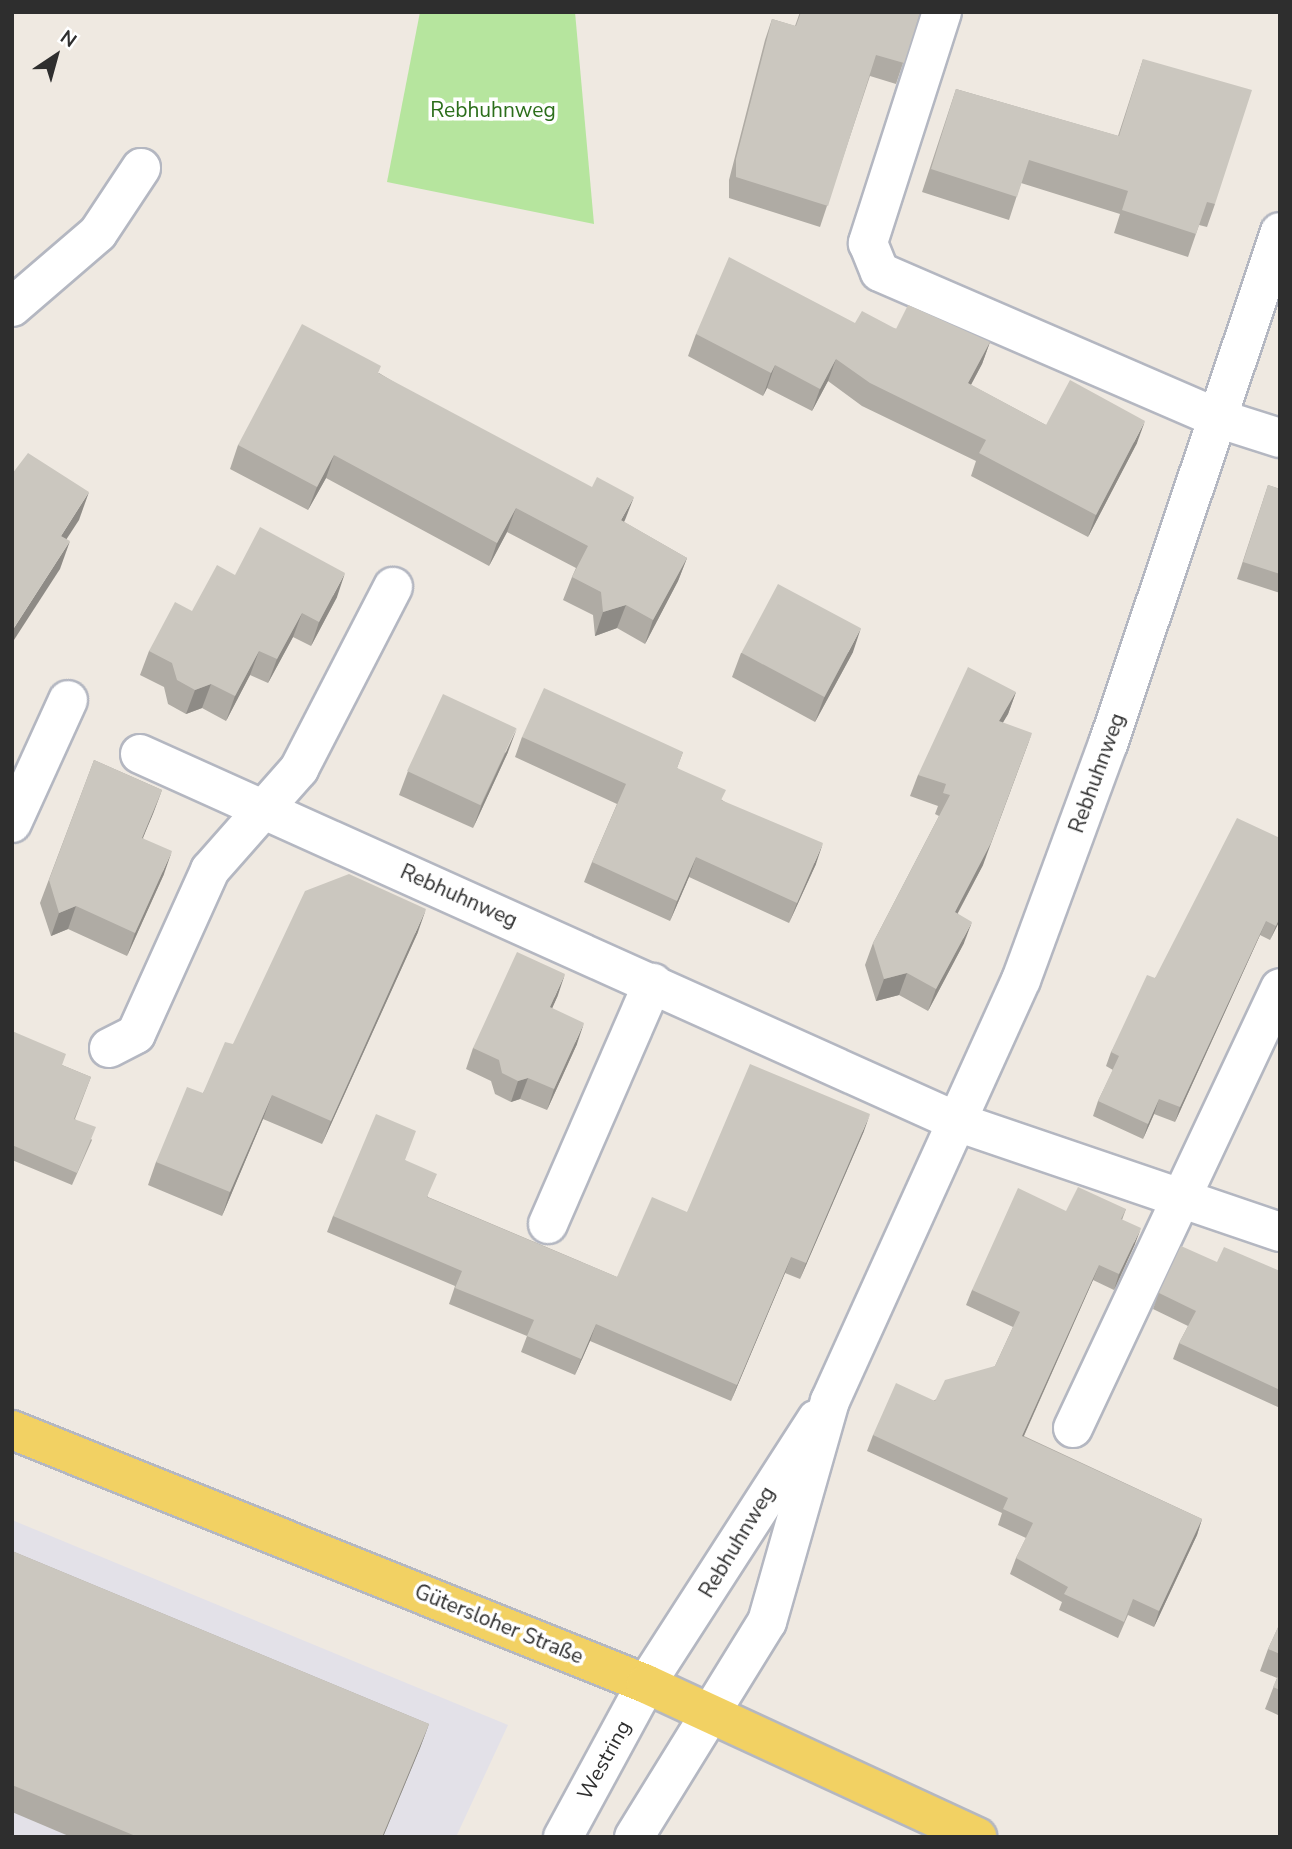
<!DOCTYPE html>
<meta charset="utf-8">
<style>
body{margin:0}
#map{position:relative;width:1292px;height:1849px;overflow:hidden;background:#efe9e1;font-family:"Nunito Sans",sans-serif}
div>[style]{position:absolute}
.industrial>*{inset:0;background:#e3e1e8}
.green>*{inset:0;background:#b6e59e}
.roads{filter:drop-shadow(2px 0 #b4b7c1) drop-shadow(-2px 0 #b4b7c1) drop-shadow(0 2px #b4b7c1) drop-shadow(0 -2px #b4b7c1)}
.minor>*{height:38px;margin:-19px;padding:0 19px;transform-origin:19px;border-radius:19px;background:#fff}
.major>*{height:38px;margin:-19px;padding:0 19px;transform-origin:19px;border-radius:19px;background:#f2d163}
.wall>*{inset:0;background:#afaba4}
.shaded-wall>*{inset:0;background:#8e8b86}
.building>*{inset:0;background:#cbc7bf;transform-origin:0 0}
span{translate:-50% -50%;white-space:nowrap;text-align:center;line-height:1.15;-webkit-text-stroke:7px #fff;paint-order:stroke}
.park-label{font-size:21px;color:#2c6e1b}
.street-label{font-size:21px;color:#2e2e2e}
.frame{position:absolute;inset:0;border:14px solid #2e2e2e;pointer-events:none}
.north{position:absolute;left:21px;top:21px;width:70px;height:70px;-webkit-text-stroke:5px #fff;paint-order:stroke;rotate:36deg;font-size:19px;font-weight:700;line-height:28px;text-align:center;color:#2e2e2e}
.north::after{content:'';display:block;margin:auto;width:24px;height:32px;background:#2e2e2e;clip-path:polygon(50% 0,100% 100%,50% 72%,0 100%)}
</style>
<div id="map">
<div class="industrial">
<div style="clip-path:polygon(12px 1520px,508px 1725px,456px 1837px,12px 1837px)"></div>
</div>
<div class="green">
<div style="clip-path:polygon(420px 12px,575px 12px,594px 224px,387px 182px)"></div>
</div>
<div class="roads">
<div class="minor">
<div style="left:942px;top:12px;width:243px;rotate:107.8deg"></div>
<div style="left:868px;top:243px;width:31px;rotate:68deg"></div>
<div style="left:880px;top:272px;width:370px;rotate:23.4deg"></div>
<div style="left:1220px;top:419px;width:63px;rotate:17.6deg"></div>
<div style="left:12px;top:307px;width:113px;rotate:-40.7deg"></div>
<div style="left:98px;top:233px;width:78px;rotate:-56.5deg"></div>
<div style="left:140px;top:754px;width:899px;rotate:24.23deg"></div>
<div style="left:960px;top:1123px;width:338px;rotate:18.8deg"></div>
<div style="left:12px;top:823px;width:135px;rotate:-65.5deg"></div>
<div style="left:109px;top:1048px;width:30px;rotate:-27deg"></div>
<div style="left:136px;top:1034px;width:180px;rotate:-65.7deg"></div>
<div style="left:210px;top:870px;width:135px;rotate:-48.6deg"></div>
<div style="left:299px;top:769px;width:205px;rotate:-62.7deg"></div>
<div style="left:548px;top:1224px;width:263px;rotate:-66.5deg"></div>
<div style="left:1073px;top:1428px;width:486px;rotate:-64.8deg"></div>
<div style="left:563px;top:1837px;width:174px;rotate:-61.5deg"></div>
<div style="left:646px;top:1684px;width:315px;rotate:-57.2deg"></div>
<div style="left:634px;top:1837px;width:253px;rotate:-58.3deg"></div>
<div style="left:767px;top:1622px;width:230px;rotate:-74.1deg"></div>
<div style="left:830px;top:1401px;width:462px;rotate:-65.6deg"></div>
<div style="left:1021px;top:980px;width:252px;rotate:-69.8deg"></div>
<div style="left:1108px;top:744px;width:540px;rotate:-71.43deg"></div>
</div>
<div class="major">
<div style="left:12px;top:1430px;width:683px;rotate:21.83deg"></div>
<div style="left:646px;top:1684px;width:365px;rotate:24.8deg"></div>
</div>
</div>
<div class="wall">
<div style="clip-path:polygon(800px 12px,920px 12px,896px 84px,870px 76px,820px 227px,729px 198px,729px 180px,765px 40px,772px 19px,795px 26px)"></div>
<div style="clip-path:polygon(1143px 59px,1215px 204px,1207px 227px,1199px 225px,1188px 257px,1114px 233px,1120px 214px,1021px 183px,1009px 220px,922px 192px,956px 89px,1118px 136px)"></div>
<div style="clip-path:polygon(855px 323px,990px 342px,982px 364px,971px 385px,1046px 425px,1137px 443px,1088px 537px,971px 476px,976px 461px,862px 406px,828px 381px,812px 411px,767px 388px,763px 396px,688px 356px,696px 334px)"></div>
<div style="clip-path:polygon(379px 373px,624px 522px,687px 558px,678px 581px,645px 644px,617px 628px,595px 636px,593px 615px,563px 600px,572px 577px,576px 568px,507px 532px,489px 566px,326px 478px,308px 510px,230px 469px,238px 445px)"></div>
<div style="clip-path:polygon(1268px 485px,1280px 489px,1280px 593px,1237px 579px)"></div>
<div style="clip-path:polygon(235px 575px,337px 597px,311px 646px,293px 637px,268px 683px,250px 675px,226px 721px,202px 708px,186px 714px,168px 704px,164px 687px,140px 675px,149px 651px)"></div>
<div style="clip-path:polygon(853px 652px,815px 722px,732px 677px,741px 653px)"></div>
<div style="clip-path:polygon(1016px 692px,1008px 714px,1003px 722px,983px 865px,958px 913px,964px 943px,928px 1011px,899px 995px,876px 1001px,865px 965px,873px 943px,939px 816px,935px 814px,938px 806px,910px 796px,918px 775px)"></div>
<div style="clip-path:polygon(522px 737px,683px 752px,677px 768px,722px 800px,816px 864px,789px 923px,689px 877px,670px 921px,584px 882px,592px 862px,617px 804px,515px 757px)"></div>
<div style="clip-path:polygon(508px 752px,473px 828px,399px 795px,408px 771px)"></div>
<div style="clip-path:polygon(94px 760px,162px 790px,143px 838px,164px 874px,127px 956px,68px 929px,51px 936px,40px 903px)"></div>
<div style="clip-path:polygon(1280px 838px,1280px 920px,1270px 940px,1260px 935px,1175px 1122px,1154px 1114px,1143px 1139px,1093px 1116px,1098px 1101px,1113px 1070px,1106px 1066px,1111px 1052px,1155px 978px)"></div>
<div style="clip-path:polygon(418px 932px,322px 1144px,263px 1119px,222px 1216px,148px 1185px,156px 1162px,203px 1093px,233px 1044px)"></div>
<div style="clip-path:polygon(558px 995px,552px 1008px,577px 1044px,547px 1110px,520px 1099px,511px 1102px,495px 1094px,491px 1081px,466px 1069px,473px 1048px)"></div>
<div style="clip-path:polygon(12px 1031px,62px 1065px,91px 1077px,75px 1119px,92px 1140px,72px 1185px,12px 1160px)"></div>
<div style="clip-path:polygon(864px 1131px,800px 1279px,785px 1273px,731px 1401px,590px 1341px,575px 1375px,521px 1352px,527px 1336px,449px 1304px,455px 1286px,327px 1232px,333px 1216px,405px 1160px,428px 1197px,617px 1277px,687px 1212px)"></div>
<div style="clip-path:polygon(1126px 1209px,1122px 1220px,1135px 1244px,1114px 1290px,1093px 1280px,1024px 1436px,1202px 1519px,1197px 1535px,1154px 1627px,1128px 1615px,1118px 1638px,1059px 1610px,1062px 1602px,1010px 1574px,1016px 1558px,1026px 1538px,998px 1525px,1002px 1513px,867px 1451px,873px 1435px,995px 1366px,1013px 1327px,966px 1305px,972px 1290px,1066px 1211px)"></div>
<div style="clip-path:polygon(1217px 1262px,1280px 1271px,1280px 1408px,1173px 1359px,1179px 1343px,1188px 1326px,1153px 1309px,1159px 1293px)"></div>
<div style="clip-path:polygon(12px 1551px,429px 1724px,420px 1748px,383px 1837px,71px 1837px,12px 1812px)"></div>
<div style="clip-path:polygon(1280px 1623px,1280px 1716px,1265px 1709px,1277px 1678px,1260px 1671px,1268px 1649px)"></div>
</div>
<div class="shaded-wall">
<div style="clip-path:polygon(990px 342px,982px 364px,960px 405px,968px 383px)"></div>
<div style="clip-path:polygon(836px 359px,828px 381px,812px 411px,820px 389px)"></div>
<div style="clip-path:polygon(775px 365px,767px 388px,763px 396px,771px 373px)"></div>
<div style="clip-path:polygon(1145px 421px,1137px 443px,1088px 537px,1096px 515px)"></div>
<div style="clip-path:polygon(334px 455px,326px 478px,308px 510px,317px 487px)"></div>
<div style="clip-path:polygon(89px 492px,79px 520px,51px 563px,61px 536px)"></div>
<div style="clip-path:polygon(634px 497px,625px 520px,613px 544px,621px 520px)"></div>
<div style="clip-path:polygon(516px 508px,507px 532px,489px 566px,497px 543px)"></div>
<div style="clip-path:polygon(70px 541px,60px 569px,12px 643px,12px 631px)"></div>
<div style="clip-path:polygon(687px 558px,678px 581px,645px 644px,653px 620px)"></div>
<div style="clip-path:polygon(345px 573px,337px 597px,311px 646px,319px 622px)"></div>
<div style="clip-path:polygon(626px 605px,617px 628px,595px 636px,603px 612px)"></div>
<div style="clip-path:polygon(302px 613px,293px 637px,268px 683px,277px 659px)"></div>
<div style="clip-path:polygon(861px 628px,853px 652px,815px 722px,824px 698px)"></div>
<div style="clip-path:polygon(259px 651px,250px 675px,226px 721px,235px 696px)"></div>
<div style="clip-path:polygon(211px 684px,202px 708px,186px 714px,195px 690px)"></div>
<div style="clip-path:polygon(1016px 692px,1008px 714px,991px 743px,999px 721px)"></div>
<div style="clip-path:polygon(517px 728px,508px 752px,473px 828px,482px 804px)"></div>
<div style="clip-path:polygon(1032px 733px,983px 865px,947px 933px,955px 912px)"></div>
<div style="clip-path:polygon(162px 790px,153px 814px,133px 861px,142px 838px)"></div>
<div style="clip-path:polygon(823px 843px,816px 864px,789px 923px,797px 903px)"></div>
<div style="clip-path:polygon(172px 851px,164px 874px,127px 956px,135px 933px)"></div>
<div style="clip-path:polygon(696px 857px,689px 877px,670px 921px,677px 901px)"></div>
<div style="clip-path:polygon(76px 906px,68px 929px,51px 936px,59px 913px)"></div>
<div style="clip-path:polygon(426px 909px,418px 932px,322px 1144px,331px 1121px)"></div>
<div style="clip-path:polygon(1280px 917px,1280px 920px,1270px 940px,1276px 926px)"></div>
<div style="clip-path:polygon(1266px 921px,1260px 935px,1175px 1122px,1180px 1107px)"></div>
<div style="clip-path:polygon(972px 922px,964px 943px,928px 1011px,936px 989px)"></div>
<div style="clip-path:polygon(907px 973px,899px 995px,876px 1001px,884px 979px)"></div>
<div style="clip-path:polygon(565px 974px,558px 995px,543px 1029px,550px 1007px)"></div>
<div style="clip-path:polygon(584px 1023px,577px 1044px,547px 1110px,554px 1089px)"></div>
<div style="clip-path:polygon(528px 1078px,520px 1099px,511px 1102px,518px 1081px)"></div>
<div style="clip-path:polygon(272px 1095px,263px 1119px,222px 1216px,230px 1192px)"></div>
<div style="clip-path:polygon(1159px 1099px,1154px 1114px,1143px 1139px,1148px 1124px)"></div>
<div style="clip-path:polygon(870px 1114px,864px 1131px,800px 1279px,806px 1263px)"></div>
<div style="clip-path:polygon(1141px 1228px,1135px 1244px,1114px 1290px,1119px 1274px)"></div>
<div style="clip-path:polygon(791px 1257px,785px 1273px,731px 1401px,737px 1385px)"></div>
<div style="clip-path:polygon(1099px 1265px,1093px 1280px,1017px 1451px,1022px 1436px)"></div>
<div style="clip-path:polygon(596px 1324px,590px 1341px,575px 1375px,581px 1359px)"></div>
<div style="clip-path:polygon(1202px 1519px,1197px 1535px,1154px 1627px,1159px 1611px)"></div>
<div style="clip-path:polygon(429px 1724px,420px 1748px,383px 1837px,382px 1837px)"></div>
</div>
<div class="building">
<div style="clip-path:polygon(801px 12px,920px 12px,904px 63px,876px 55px,828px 206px,736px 177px,736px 159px,772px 19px,796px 26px)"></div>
<div style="clip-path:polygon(1143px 59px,1252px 90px,1215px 204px,1207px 202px,1196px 234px,1122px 210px,1128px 191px,1029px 160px,1017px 197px,931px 169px,956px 89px,1119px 136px)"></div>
<div style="clip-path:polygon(729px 257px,855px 323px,862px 311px,896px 329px,908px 305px,990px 342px,968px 383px,1046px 425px,1070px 380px,1145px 421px,1096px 515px,979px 453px,986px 440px,870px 383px,836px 359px,820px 389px,775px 365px,771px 373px,696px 334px)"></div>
<div style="clip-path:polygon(302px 324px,381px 366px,378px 373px,592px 487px,597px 477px,634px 497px,621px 520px,687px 558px,653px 620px,626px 605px,603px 612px,601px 592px,572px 577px,588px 546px,516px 508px,497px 543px,334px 455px,317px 487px,238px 445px)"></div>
<div style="clip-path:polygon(28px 453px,89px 492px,61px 536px,70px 541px,12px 631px,12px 474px)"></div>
<div style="clip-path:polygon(1268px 485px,1280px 489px,1280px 574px,1243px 562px)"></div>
<div style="clip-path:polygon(260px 527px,345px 573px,319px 622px,302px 613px,277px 659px,259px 651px,235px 696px,211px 684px,195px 690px,177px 680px,172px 663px,149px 651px,175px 602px,192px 611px,217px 565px,235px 575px)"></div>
<div style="left:778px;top:584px;width:94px;height:78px;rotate:28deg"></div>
<div style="clip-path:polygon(968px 667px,1016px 692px,999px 721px,1032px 733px,991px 843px,955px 912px,972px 922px,936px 989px,907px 973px,884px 979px,873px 943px,950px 795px,943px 793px,946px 784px,918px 775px)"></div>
<div style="clip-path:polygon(544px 688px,683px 752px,677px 768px,726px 790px,721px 800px,823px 843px,797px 903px,696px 857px,677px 901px,592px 862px,626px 784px,522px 737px)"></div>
<div style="left:443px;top:694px;width:81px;height:85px;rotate:25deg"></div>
<div style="clip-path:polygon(94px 760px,162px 790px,142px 838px,172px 851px,135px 933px,76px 906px,59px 913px,49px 880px)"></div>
<div style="clip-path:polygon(1237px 818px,1280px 838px,1280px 917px,1276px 926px,1266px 921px,1180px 1107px,1159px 1099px,1148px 1124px,1098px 1101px,1119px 1056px,1111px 1052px,1147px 975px,1155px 978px)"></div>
<div style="clip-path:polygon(349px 874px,426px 909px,331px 1121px,272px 1095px,230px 1192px,156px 1162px,187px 1087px,203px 1093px,225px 1042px,233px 1044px,305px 891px)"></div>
<div style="clip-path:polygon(517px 952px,565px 974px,550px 1007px,584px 1023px,554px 1089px,528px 1078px,518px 1081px,502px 1073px,499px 1060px,473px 1048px)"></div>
<div style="clip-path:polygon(12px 1031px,66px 1054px,62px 1065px,91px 1077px,74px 1119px,96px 1127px,77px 1173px,12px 1145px)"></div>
<div style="clip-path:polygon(750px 1064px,870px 1114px,806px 1263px,791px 1257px,737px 1385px,596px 1324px,581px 1359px,527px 1336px,534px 1320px,455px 1288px,462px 1271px,333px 1216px,376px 1114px,416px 1131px,405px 1160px,437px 1174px,427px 1197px,617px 1277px,652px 1197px,687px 1212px)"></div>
<div style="clip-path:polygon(1078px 1187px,1126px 1209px,1121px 1219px,1141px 1228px,1119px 1274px,1099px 1265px,1022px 1436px,1202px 1519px,1159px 1611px,1133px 1599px,1124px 1622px,1064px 1594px,1068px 1587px,1016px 1558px,1033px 1523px,1003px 1509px,1008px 1498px,873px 1435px,896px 1383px,935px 1401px,945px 1380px,995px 1366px,1020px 1312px,972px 1290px,1018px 1188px,1066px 1211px)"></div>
<div style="clip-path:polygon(1181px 1246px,1217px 1262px,1224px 1247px,1280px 1271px,1280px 1390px,1179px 1343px,1196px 1311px,1159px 1293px)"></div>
<div style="clip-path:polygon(12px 1551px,429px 1724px,382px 1837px,138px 1837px,12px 1785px)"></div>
<div style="clip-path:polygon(1280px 1623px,1280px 1654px,1268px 1649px)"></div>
<div style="clip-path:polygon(1280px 1672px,1280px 1690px,1273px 1687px)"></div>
</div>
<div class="park-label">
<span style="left:493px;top:110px">Rebhuhnweg</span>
</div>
<div class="street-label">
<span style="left:1097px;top:773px;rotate:-70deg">Rebhuhnweg</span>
<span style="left:459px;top:896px;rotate:24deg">Rebhuhnweg</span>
<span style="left:737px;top:1542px;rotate:-59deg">Rebhuhnweg</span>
<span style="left:499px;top:1624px;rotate:22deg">Gütersloher Straße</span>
<span style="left:604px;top:1760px;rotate:-61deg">Westring</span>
</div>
<div class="frame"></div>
<div class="north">N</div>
</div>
